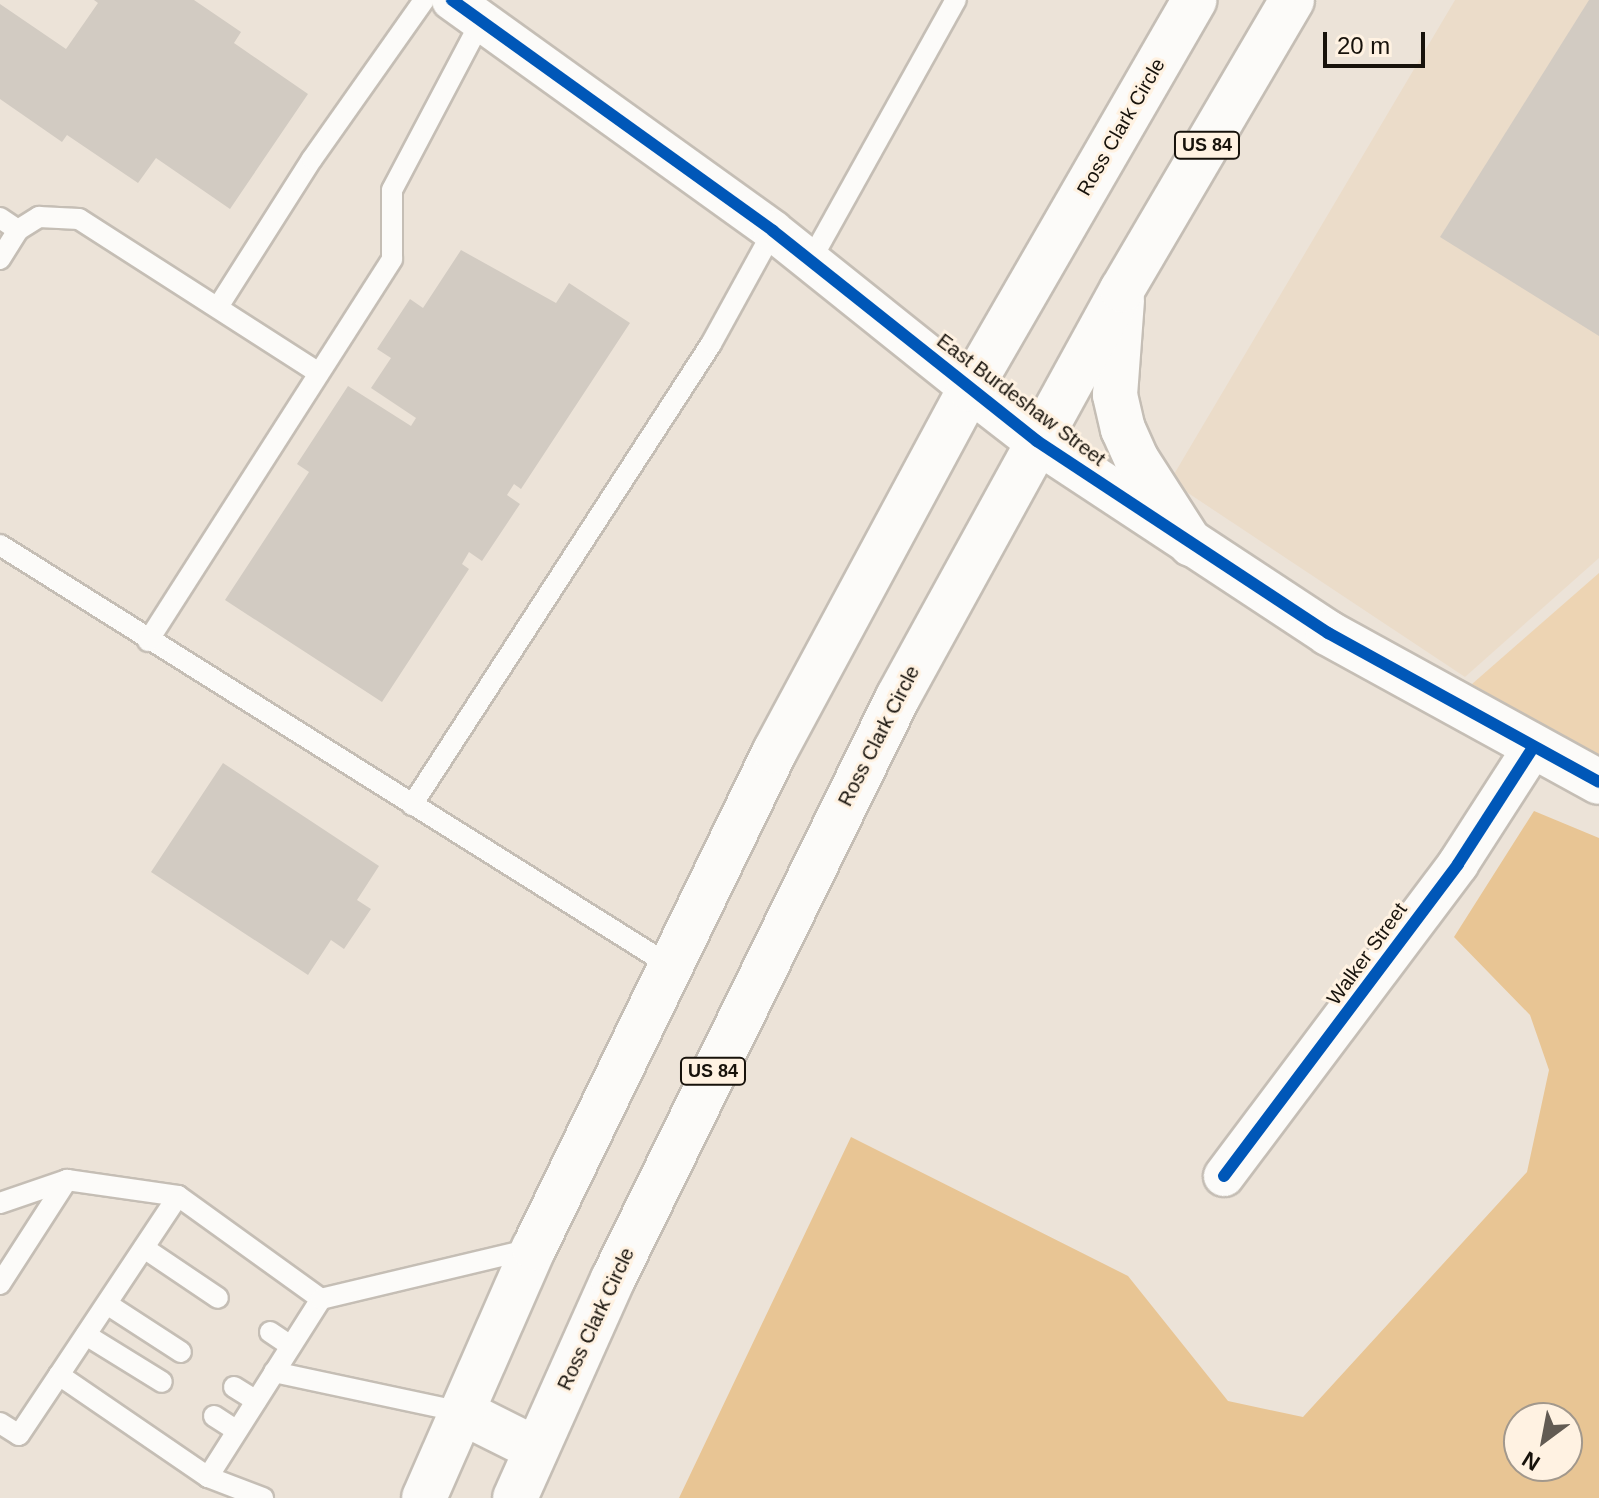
<!DOCTYPE html>
<style>
body{margin:0}
#map{position:relative;width:1599px;height:1498px;overflow:hidden;background:#ece3d8;font-family:Helvetica,sans-serif}
div>[style]{position:absolute}
.built>*{inset:0;background:#ebdcc9}
.green>*{inset:0;background:#edd4b3}
.forest>*{inset:0;background:#e8c594}
.building>*{inset:0;background:#d2cbc2}
.roads{filter:drop-shadow(2px 0 #c5beb5) drop-shadow(-2px 0 #c5beb5) drop-shadow(0 2px #c5beb5) drop-shadow(0 -2px #c5beb5)}
.lane>*{height:20px;margin:-10px;padding:0 10px;transform-origin:10px;border-radius:10px;background:#fcfbf9}
.street>*{height:40px;margin:-20px;padding:0 20px;transform-origin:20px;border-radius:20px;background:#fcfbf9}
.secondary>*{height:44px;margin:-22px;padding:0 22px;transform-origin:22px;border-radius:22px;background:#fcfbf9}
.highway>*{height:44px;margin:-22px;padding:0 22px;transform-origin:22px;border-radius:22px;background:#fcfbf9}
.cycleway>*{height:12px;margin:-6px;padding:0 6px;transform-origin:6px;border-radius:6px;background:#0057b8}
span{translate:-50% -50%;white-space:nowrap;text-align:center;line-height:1.15;-webkit-text-stroke:6px #fff2e2;paint-order:stroke}
.shield-label span{padding:2px 6px;background:#fff2e2;border:2px solid;border-radius:6px;-webkit-text-stroke-width:0}
.shield-label{font-size:18px;color:#17120b;font-weight:700}
.street-label{font-size:20px;color:#17120b}
.north{position:absolute;left:1503px;top:1402px;width:80px;height:80px;box-sizing:border-box;background:#fff2e2;border:2px solid #a2988c;border-radius:50%;rotate:212deg;font-size:22px;font-weight:700;line-height:32px;text-align:center;color:#17120b}
.north::after{content:'';display:block;margin:auto;width:28px;height:36px;background:#625b53;clip-path:polygon(50% 0,100% 100%,50% 72%,0 100%)}
.scale{position:absolute;left:1323px;top:32px;width:102px;height:36px;box-sizing:border-box;border:4px solid #17120b;border-top:0;padding-left:10px;font-size:24px;line-height:28px;white-space:nowrap;color:#17120b;-webkit-text-stroke:6px #fff2e2;paint-order:stroke}
</style>
<div id="map">
<div class="built">
<div style="clip-path:polygon(1455px 0,1599px 0,1599px 558px,1465px 677px,1170px 481px)"></div>
</div>
<div class="green">
<div style="clip-path:polygon(1599px 573px,1599px 758px,1472px 684px)"></div>
</div>
<div class="forest">
<div style="clip-path:polygon(evenodd,1534px 811px,1599px 838px,1599px 1498px,679px 1498px,851px 1137px,1128px 1276px,1228px 1401px,1303px 1417px,1527px 1172px,1549px 1070px,1530px 1015px,1454px 937px,1534px 811px,1519px 1418px,1567px 1418px,1567px 1466px,1519px 1466px,1519px 1418px)"></div>
</div>
<div class="building">
<div style="clip-path:polygon(94px 0,194px 0,241px 32px,234px 43px,308px 94px,230px 209px,156px 158px,138px 183px,67px 135px,62px 142px,0 99px,0 4px,66px 49px,98px 3px)"></div>
<div style="clip-path:polygon(1589px 0,1599px 0,1599px 336px,1440px 237px)"></div>
<div style="clip-path:polygon(461px 250px,556px 303px,569px 283px,630px 323px,521px 489px,514px 484px,507px 495px,520px 504px,482px 561px,469px 552px,462px 564px,469px 569px,382px 702px,225px 600px,309px 472px,297px 464px,348px 386px,411px 426px,416px 418px,371px 388px,391px 358px,377px 349px,410px 299px,423px 308px)"></div>
<div style="clip-path:polygon(223px 763px,379px 866px,357px 900px,371px 909px,344px 949px,331px 940px,308px 975px,151px 872px)"></div>
</div>
<div class="roads">
<div class="lane">
<div style="left:0;top:218px;width:22px;rotate:34deg"></div>
<div style="left:0;top:259px;width:34px;rotate:-58deg"></div>
<div style="left:18px;top:230px;width:25px;rotate:-32deg"></div>
<div style="left:39px;top:217px;width:40px;rotate:2.9deg"></div>
<div style="left:79px;top:219px;width:285px;rotate:32.7deg"></div>
<div style="left:811px;top:260px;width:298px;rotate:-60.9deg"></div>
<div style="left:218px;top:307px;width:175px;rotate:-57.6deg"></div>
<div style="left:312px;top:159px;width:194px;rotate:-54.8deg"></div>
<div style="left:0;top:545px;width:790px;rotate:32.12deg"></div>
<div style="left:148px;top:641px;width:453px;rotate:-57.4deg"></div>
<div style="left:392px;top:259px;width:69px;rotate:-90deg"></div>
<div style="left:392px;top:190px;width:191px;rotate:-62.2deg"></div>
<div style="left:412px;top:805px;width:549px;rotate:-57.03deg"></div>
<div style="left:711px;top:344px;width:129px;rotate:-61.2deg"></div>
<div style="left:0;top:1203px;width:71px;rotate:-18.9deg"></div>
<div style="left:67px;top:1180px;width:112px;rotate:8.2deg"></div>
<div style="left:144px;top:1248px;width:89px;rotate:34deg"></div>
<div style="left:0;top:1284px;width:124px;rotate:-57.2deg"></div>
<div style="left:321px;top:1299px;width:176px;rotate:-144.2deg"></div>
<div style="left:178px;top:1196px;width:215px;rotate:123.6deg"></div>
<div style="left:59px;top:1375px;width:181px;rotate:34.4deg"></div>
<div style="left:208px;top:1477px;width:211px;rotate:-57.6deg"></div>
<div style="left:321px;top:1299px;width:216px;rotate:-13.4deg"></div>
<div style="left:107px;top:1304px;width:88px;rotate:33deg"></div>
<div style="left:270px;top:1332px;width:25px;rotate:34deg"></div>
<div style="left:86px;top:1335px;width:89px;rotate:31.7deg"></div>
<div style="left:274px;top:1372px;width:192px;rotate:12deg"></div>
<div style="left:234px;top:1387px;width:26px;rotate:32deg"></div>
<div style="left:214px;top:1416px;width:27px;rotate:33deg"></div>
<div style="left:0;top:1423px;width:22px;rotate:32deg"></div>
<div style="left:19px;top:1435px;width:72px;rotate:-56.3deg"></div>
<div style="left:208px;top:1477px;width:59px;rotate:20.9deg"></div>
</div>
<div class="street">
<div style="left:452px;top:0;width:395px;rotate:35.7deg"></div>
<div style="left:773px;top:231px;width:253px;rotate:38.7deg"></div>
<div style="left:1224px;top:1176px;width:390px;rotate:-53.1deg"></div>
<div style="left:1458px;top:864px;width:137px;rotate:-57.2deg"></div>
</div>
<div class="secondary">
<div style="left:970px;top:389px;width:85px;rotate:37.8deg"></div>
<div style="left:1037px;top:441px;width:349px;rotate:33.4deg"></div>
<div style="left:1328px;top:633px;width:309px;rotate:28.8deg"></div>
</div>
<div class="highway">
<div style="left:1122px;top:300px;width:95px;rotate:94.2deg"></div>
<div style="left:1115px;top:395px;width:35px;rotate:77deg"></div>
<div style="left:1123px;top:429px;width:34px;rotate:66deg"></div>
<div style="left:1137px;top:460px;width:100px;rotate:57.3deg"></div>
<div style="left:462px;top:1412px;width:83px;rotate:26.6deg"></div>
<div style="left:424px;top:1498px;width:273px;rotate:-66.3deg"></div>
<div style="left:534px;top:1248px;width:552px;rotate:-64.13deg"></div>
<div style="left:775px;top:751px;width:411px;rotate:-61.7deg"></div>
<div style="left:970px;top:389px;width:449px;rotate:-60deg"></div>
<div style="left:515px;top:1498px;width:240px;rotate:-65.9deg"></div>
<div style="left:613px;top:1279px;width:648px;rotate:-63.91deg"></div>
<div style="left:898px;top:697px;width:465px;rotate:-61.2deg"></div>
<div style="left:1122px;top:290px;width:336px;rotate:-59.6deg"></div>
</div>
</div>
<div class="cycleway">
<div style="left:452px;top:0;width:395px;rotate:35.7deg"></div>
<div style="left:773px;top:231px;width:337px;rotate:38.5deg"></div>
<div style="left:1037px;top:441px;width:349px;rotate:33.4deg"></div>
<div style="left:1328px;top:633px;width:309px;rotate:28.8deg"></div>
<div style="left:1224px;top:1176px;width:390px;rotate:-53.1deg"></div>
<div style="left:1458px;top:864px;width:137px;rotate:-57.2deg"></div>
</div>
<div class="shield-label">
<span style="left:1207px;top:145px">US 84</span>
<span style="left:713px;top:1071px">US 84</span>
</div>
<div class="street-label">
<span style="left:1121px;top:127px;rotate:-60deg">Ross Clark Circle</span>
<span style="left:1021px;top:400px;rotate:37deg">East Burdeshaw Street</span>
<span style="left:879px;top:736px;rotate:-63deg">Ross Clark Circle</span>
<span style="left:1367px;top:954px;rotate:-54deg">Walker Street</span>
<span style="left:596px;top:1319px;rotate:-65deg">Ross Clark Circle</span>
</div>
<div class="north">N</div>
<div class="scale">20 m</div>
</div>
